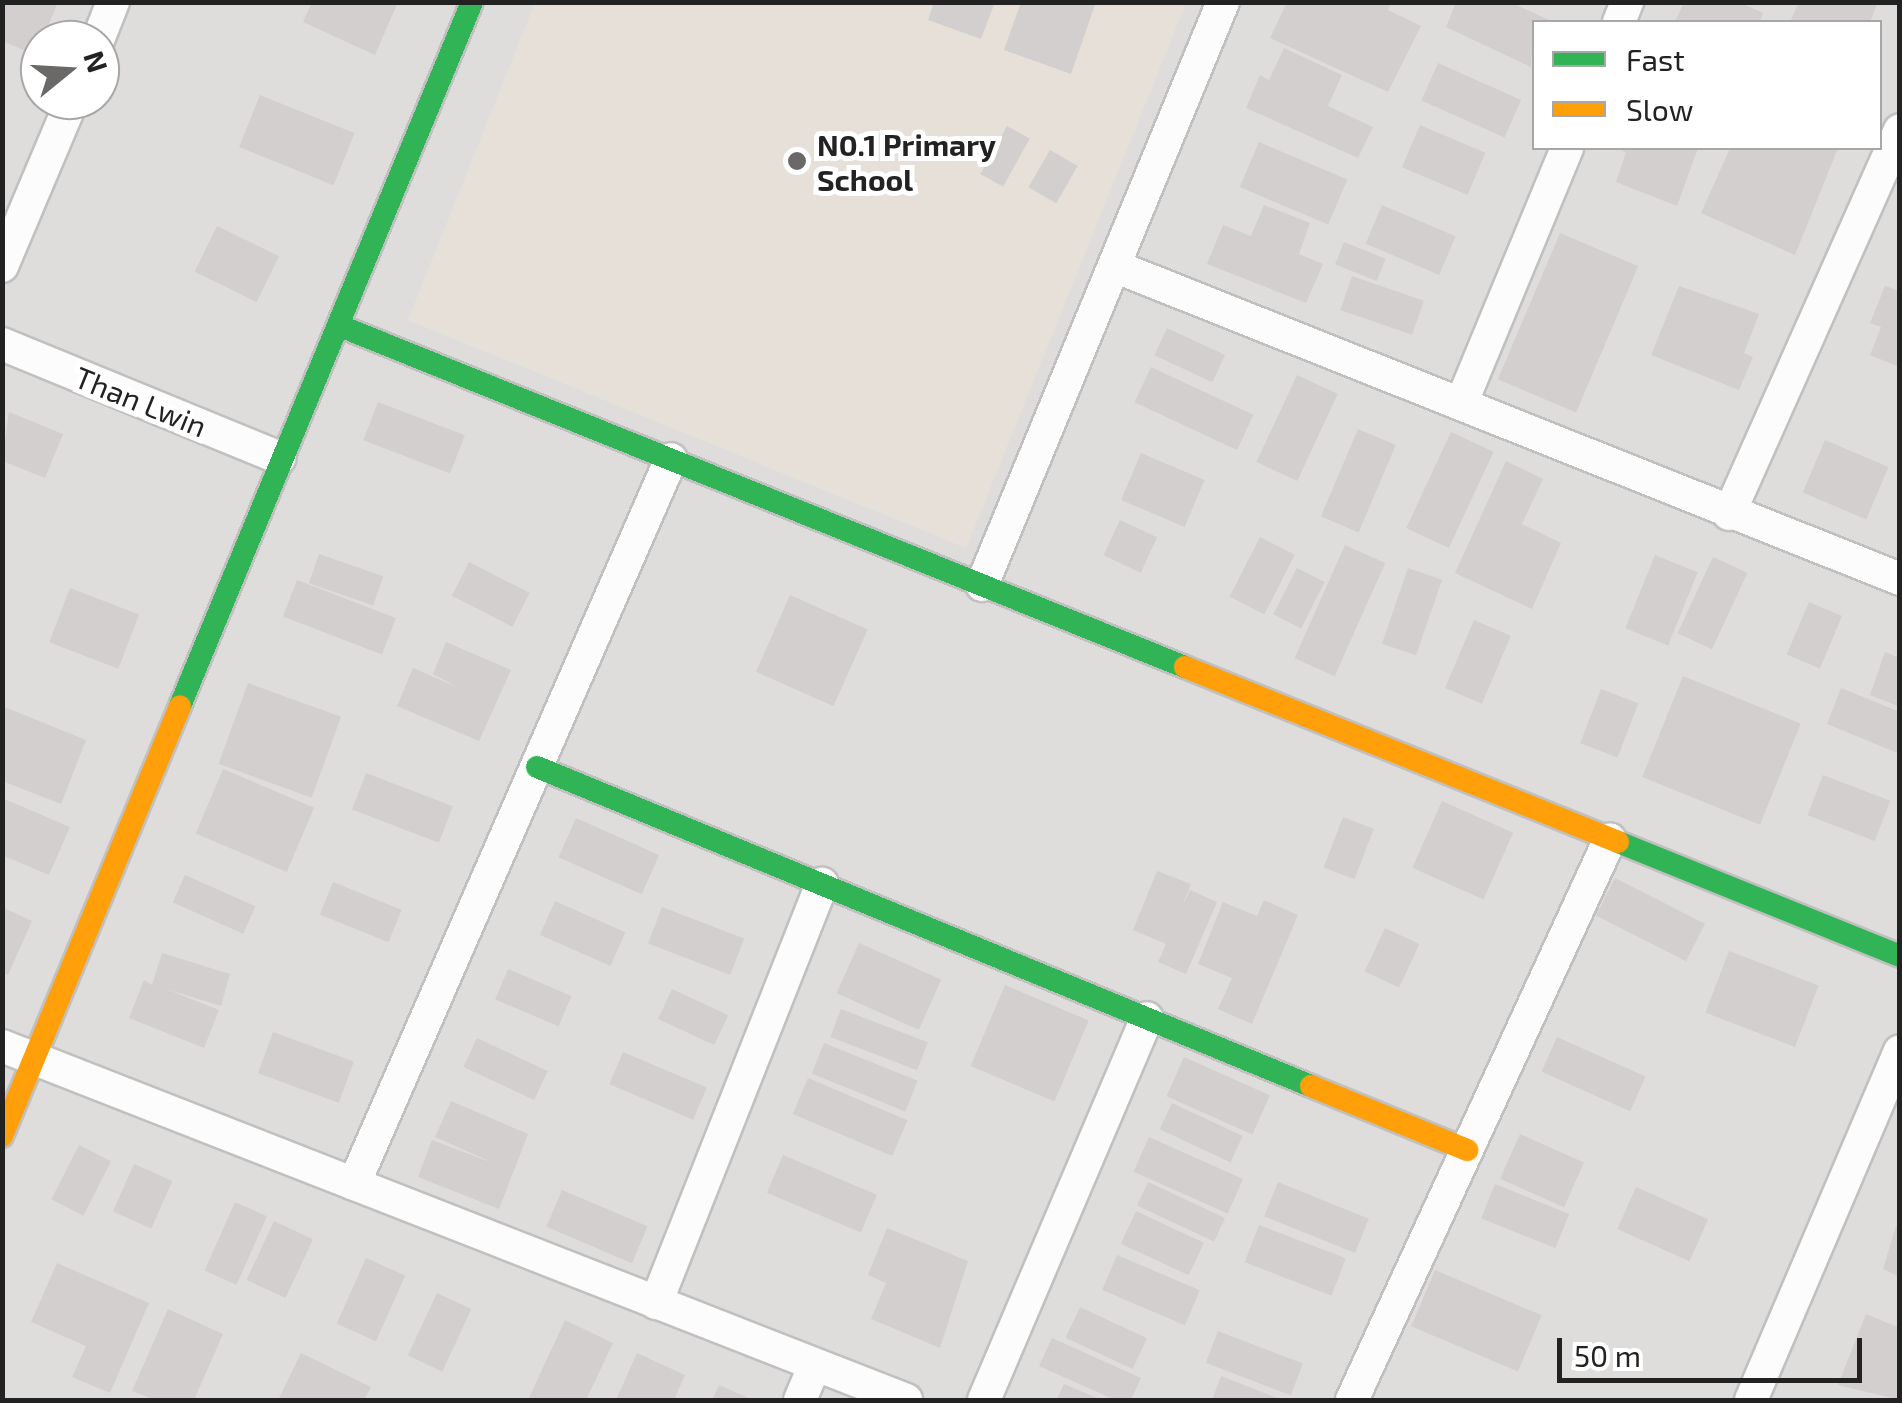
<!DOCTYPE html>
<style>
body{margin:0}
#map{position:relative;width:1902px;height:1403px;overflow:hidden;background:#efedeb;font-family:"Exo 2",sans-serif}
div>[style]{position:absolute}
.residential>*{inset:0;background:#dfdddc}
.education>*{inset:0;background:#e6e0d8}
.building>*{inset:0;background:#d2cfce;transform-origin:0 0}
.roads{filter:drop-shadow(2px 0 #c1c0c0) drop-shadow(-2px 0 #c1c0c0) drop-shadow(0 2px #c1c0c0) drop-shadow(0 -2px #c1c0c0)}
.street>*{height:32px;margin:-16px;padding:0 16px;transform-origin:16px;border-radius:16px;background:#fdfcfc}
.fast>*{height:22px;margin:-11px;padding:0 11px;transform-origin:11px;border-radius:11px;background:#30b455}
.slow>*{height:22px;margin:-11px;padding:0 11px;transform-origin:11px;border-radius:11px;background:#ff9f0a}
.dots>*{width:28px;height:28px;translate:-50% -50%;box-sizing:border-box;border:5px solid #fff;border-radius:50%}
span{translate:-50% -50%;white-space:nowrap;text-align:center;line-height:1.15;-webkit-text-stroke:10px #fff;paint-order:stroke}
.poi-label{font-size:30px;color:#222;font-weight:700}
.left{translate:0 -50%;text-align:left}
.street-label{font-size:30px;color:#222}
.frame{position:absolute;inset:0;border:5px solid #222;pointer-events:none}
.legend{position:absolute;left:1532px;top:20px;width:350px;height:130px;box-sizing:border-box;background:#fff;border:2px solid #a7a7a7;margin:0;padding:12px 18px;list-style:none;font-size:30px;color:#222}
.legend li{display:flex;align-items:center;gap:20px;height:50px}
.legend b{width:50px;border:2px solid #a7a7a7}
.north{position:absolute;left:20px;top:20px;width:100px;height:100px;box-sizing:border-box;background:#fff;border:2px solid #a7a7a7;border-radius:50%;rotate:72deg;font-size:28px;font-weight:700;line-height:40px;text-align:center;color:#222}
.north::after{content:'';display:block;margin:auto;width:35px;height:45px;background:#6a6968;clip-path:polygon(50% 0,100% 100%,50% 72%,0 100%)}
.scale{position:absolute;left:1557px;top:1338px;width:305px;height:45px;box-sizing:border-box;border:5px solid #222;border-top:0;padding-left:12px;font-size:30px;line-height:35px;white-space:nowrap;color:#222;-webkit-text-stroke:8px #fff;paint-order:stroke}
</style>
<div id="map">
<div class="residential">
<div style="clip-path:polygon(evenodd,3px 3px,1899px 3px,1899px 1400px,3px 1400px,3px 3px,1534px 22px,1880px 22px,1880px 148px,1534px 148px,1534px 22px,3px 3px,40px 40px,100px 40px,100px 100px,40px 100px,40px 40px)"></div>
</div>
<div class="education">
<div style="clip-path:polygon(535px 3px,1186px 3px,966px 548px,408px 320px)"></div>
</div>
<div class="building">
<div style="clip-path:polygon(2px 2px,58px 2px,36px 55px,2px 41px)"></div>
<div style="clip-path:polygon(312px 2px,398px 2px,375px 55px,303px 22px)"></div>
<div style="clip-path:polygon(934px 2px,995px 2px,981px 39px,928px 20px)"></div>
<div style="clip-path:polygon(1021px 2px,1096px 2px,1071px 74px,1004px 50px)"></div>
<div style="clip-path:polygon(1287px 2px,1391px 2px,1388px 10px,1421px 26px,1388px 92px,1270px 38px)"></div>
<div style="clip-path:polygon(1456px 2px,1510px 2px,1553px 22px,1534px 22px,1531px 67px,1446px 27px)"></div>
<div style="clip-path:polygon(1684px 2px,1739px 2px,1763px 13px,1760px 22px,1675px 22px)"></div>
<div style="clip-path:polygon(1799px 2px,1878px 2px,1870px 22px,1790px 22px)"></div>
<div style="clip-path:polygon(1284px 48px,1342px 75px,1328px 106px,1373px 127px,1358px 158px,1246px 108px,1260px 75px,1269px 80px)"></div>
<div style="left:1438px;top:63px;width:91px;height:41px;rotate:24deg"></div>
<div style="left:260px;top:95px;width:102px;height:56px;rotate:22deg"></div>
<div style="left:1420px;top:125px;width:71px;height:46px;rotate:23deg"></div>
<div style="left:1007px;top:126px;width:26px;height:55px;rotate:29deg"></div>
<div style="left:1259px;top:142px;width:96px;height:49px;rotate:23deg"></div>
<div style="clip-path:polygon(1616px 148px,1698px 148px,1677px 206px,1616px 182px,1626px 152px)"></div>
<div style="clip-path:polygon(1730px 148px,1838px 148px,1795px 255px,1701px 213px)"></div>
<div style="left:1050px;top:150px;width:32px;height:43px;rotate:30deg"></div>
<div style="clip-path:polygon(1264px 205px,1310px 223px,1299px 254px,1323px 264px,1306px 303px,1207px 264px,1223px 225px,1251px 236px)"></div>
<div style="left:1382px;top:205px;width:80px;height:42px;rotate:23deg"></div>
<div style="left:217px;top:226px;width:69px;height:51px;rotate:26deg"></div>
<div style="left:1560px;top:233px;width:85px;height:159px;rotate:23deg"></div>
<div style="left:1344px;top:242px;width:45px;height:24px;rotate:22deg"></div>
<div style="left:1352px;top:276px;width:76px;height:36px;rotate:19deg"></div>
<div style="clip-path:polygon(1900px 285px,1900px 367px,1870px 355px,1881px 327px,1870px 323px,1885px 286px,1897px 290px)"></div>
<div style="clip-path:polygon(1679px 286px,1759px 314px,1744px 353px,1753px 357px,1739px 390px,1651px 355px)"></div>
<div style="left:1167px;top:328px;width:64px;height:30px;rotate:25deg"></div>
<div style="left:1151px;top:367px;width:113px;height:39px;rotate:25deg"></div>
<div style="left:1297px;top:375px;width:45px;height:96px;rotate:25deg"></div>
<div style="left:378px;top:402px;width:93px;height:41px;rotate:21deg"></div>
<div style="clip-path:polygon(9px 412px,63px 434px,45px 478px,2px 461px)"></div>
<div style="left:1358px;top:429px;width:41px;height:95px;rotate:23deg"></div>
<div style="left:1451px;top:432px;width:47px;height:106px;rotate:25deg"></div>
<div style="left:1825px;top:440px;width:69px;height:57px;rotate:23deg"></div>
<div style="left:1141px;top:453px;width:69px;height:51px;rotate:23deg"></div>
<div style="clip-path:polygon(1506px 461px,1543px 479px,1522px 524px,1561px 543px,1532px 609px,1455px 573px)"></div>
<div style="left:1120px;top:520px;width:41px;height:39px;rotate:25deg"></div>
<div style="left:1260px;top:537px;width:39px;height:67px;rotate:27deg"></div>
<div style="left:1345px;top:545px;width:44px;height:124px;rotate:24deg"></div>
<div style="left:319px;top:554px;width:68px;height:31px;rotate:19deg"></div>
<div style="left:1655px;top:555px;width:46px;height:79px;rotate:22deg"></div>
<div style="left:1713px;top:557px;width:38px;height:84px;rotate:25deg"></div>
<div style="left:469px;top:562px;width:68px;height:38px;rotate:27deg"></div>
<div style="left:1297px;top:568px;width:31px;height:52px;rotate:27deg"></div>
<div style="left:1408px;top:568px;width:36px;height:80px;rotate:19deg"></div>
<div style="left:297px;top:580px;width:106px;height:39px;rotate:21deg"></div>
<div style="left:70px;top:588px;width:74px;height:58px;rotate:21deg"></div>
<div style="left:790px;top:595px;width:85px;height:84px;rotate:24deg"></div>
<div style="left:1809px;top:602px;width:36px;height:57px;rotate:23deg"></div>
<div style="left:1474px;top:620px;width:40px;height:74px;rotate:23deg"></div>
<div style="clip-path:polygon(446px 642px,511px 670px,479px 741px,397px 706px,413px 668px,459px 688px,433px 674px)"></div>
<div style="clip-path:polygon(1885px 652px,1900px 658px,1900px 707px,1870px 695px)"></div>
<div style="left:1683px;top:676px;width:127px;height:109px;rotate:22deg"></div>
<div style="left:248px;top:683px;width:99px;height:86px;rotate:20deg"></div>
<div style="clip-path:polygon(1841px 688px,1900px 712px,1900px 754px,1827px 724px)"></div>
<div style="left:1601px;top:689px;width:40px;height:58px;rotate:21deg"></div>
<div style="clip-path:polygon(2px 706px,86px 740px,61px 804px,2px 781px)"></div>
<div style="left:223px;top:769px;width:99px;height:70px;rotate:23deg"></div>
<div style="left:366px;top:773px;width:93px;height:39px;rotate:21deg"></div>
<div style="left:1823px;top:775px;width:72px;height:43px;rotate:21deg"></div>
<div style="clip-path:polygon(2px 798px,70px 827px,49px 875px,2px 855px)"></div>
<div style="left:1442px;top:801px;width:78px;height:73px;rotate:24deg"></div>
<div style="left:1343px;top:817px;width:33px;height:54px;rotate:21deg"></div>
<div style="left:576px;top:818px;width:91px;height:43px;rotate:24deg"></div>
<div style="clip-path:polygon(1157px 871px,1191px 884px,1181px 909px,1190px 890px,1217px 902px,1186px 974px,1158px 962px,1166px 944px,1133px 930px)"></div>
<div style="left:185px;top:875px;width:77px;height:30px;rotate:24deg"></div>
<div style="left:1615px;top:878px;width:101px;height:42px;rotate:27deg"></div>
<div style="left:333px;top:882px;width:74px;height:35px;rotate:22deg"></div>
<div style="clip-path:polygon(1264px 900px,1298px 915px,1252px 1024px,1218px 1009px,1232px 978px,1198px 964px,1223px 902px,1257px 916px)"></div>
<div style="left:555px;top:901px;width:77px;height:37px;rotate:24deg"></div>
<div style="clip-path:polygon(2px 907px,32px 921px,8px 975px,2px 972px)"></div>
<div style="left:662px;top:907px;width:88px;height:39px;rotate:21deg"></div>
<div style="left:1385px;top:928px;width:38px;height:48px;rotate:25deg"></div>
<div style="left:859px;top:943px;width:90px;height:55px;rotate:24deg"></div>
<div style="left:1729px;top:951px;width:96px;height:66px;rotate:21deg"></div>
<div style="clip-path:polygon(162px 953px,230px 974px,221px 1006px,166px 989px,219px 1010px,204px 1048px,129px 1018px,144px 980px,152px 985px)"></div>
<div style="left:508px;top:969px;width:69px;height:33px;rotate:23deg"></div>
<div style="left:1005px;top:985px;width:91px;height:88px;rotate:23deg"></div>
<div style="left:672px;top:989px;width:62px;height:33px;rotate:25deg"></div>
<div style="left:841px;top:1009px;width:93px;height:30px;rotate:21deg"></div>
<div style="left:273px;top:1032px;width:86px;height:44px;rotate:20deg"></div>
<div style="left:1557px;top:1037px;width:97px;height:38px;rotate:24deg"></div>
<div style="left:477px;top:1038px;width:78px;height:32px;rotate:25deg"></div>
<div style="left:824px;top:1043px;width:101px;height:33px;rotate:22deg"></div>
<div style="left:623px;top:1052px;width:91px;height:35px;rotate:23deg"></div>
<div style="left:1184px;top:1057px;width:94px;height:43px;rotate:24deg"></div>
<div style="left:808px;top:1078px;width:108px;height:39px;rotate:23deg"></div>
<div style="clip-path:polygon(451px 1101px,528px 1134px,499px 1209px,418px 1177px,432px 1140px,493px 1163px,435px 1137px)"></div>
<div style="left:1172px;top:1103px;width:78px;height:29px;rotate:25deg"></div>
<div style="left:1520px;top:1134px;width:70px;height:49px;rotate:24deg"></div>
<div style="left:1149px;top:1137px;width:103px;height:38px;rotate:24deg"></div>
<div style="left:79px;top:1145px;width:36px;height:61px;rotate:27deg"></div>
<div style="left:783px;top:1155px;width:102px;height:41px;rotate:23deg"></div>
<div style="left:134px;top:1164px;width:42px;height:52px;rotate:24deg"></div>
<div style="left:1148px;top:1182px;width:85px;height:26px;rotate:25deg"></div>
<div style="left:1278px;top:1182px;width:98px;height:37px;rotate:22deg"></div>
<div style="left:1495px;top:1184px;width:80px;height:37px;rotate:22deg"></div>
<div style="left:1636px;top:1187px;width:79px;height:46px;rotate:24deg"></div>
<div style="left:562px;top:1190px;width:93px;height:40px;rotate:23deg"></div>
<div style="left:235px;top:1202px;width:35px;height:75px;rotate:24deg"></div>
<div style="left:1136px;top:1211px;width:75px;height:36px;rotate:25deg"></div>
<div style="left:274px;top:1221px;width:43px;height:65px;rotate:25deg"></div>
<div style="left:1259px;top:1225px;width:93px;height:40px;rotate:21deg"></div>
<div style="clip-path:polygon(1896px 1226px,1900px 1227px,1900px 1277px,1883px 1269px)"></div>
<div style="clip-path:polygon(887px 1228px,968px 1261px,940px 1348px,871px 1319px,886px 1283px,868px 1275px)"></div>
<div style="left:1117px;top:1255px;width:90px;height:38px;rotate:23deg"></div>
<div style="left:366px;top:1258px;width:43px;height:72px;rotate:24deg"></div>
<div style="clip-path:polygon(57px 1263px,149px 1303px,110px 1393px,72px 1377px,86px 1346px,31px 1322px)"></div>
<div style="left:1435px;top:1270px;width:116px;height:61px;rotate:23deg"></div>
<div style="left:437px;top:1293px;width:38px;height:69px;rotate:25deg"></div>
<div style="left:1080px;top:1307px;width:74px;height:34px;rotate:25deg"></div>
<div style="clip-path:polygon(168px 1309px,223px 1334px,194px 1400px,155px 1400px,132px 1391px)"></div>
<div style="clip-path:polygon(1866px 1314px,1900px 1328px,1900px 1400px,1838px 1385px)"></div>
<div style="clip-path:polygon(565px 1320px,613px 1343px,586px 1400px,528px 1400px)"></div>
<div style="left:1218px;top:1331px;width:91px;height:34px;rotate:21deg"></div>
<div style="clip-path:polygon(1052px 1338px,1141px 1378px,1131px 1400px,1115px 1400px,1039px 1366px)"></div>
<div style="clip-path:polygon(301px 1353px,371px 1387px,364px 1400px,278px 1400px)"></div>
<div style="clip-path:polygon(637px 1353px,685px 1375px,674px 1400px,616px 1400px)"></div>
<div style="clip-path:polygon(1221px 1376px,1282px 1400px,1212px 1400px)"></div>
<div style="clip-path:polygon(1064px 1384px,1102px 1400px,1056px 1400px)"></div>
<div style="clip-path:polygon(719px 1385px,753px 1400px,712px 1400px)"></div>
</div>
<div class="roads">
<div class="street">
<div style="left:1619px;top:22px;width:22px;rotate:-68deg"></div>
<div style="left:98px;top:40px;width:41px;rotate:-68.5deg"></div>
<div style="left:2px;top:266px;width:180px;rotate:-67.1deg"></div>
<div style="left:1114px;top:266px;width:846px;rotate:21.71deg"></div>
<div style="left:2px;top:344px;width:300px;rotate:22.3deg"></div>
<div style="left:1461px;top:404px;width:277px;rotate:-67.5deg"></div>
<div style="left:1729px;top:514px;width:420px;rotate:-66deg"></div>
<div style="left:982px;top:585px;width:631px;rotate:-67.54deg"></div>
<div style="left:2px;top:1046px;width:971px;rotate:21.38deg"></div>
<div style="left:354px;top:1184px;width:791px;rotate:-66.38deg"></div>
<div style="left:656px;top:1303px;width:451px;rotate:-68.4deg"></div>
<div style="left:800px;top:1400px;width:38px;rotate:-67deg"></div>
<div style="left:984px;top:1400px;width:415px;rotate:-66.9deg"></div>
<div style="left:1352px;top:1400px;width:617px;rotate:-65.3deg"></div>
<div style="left:1751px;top:1400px;width:379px;rotate:-66.9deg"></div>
</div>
<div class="fast">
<div style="left:340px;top:326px;width:911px;rotate:21.98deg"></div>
<div style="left:180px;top:706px;width:762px;rotate:-67.47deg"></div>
<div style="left:537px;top:767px;width:837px;rotate:22.4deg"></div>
<div style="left:1618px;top:842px;width:304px;rotate:22deg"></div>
</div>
<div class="slow">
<div style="left:1185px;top:667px;width:467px;rotate:22deg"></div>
<div style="left:1311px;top:1086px;width:169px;rotate:22.3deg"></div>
<div style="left:2px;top:1136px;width:465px;rotate:-67.5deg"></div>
</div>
</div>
<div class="dots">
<div style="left:797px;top:161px;background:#6a6968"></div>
</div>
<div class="poi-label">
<span class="left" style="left:817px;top:161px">N0.1 Primary<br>School</span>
</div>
<div class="street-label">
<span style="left:141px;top:401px;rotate:22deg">Than Lwin</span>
</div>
<div class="frame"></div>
<ul class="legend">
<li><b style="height:12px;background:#30b455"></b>Fast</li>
<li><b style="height:12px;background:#ff9f0a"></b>Slow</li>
</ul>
<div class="north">N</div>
<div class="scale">50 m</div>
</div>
